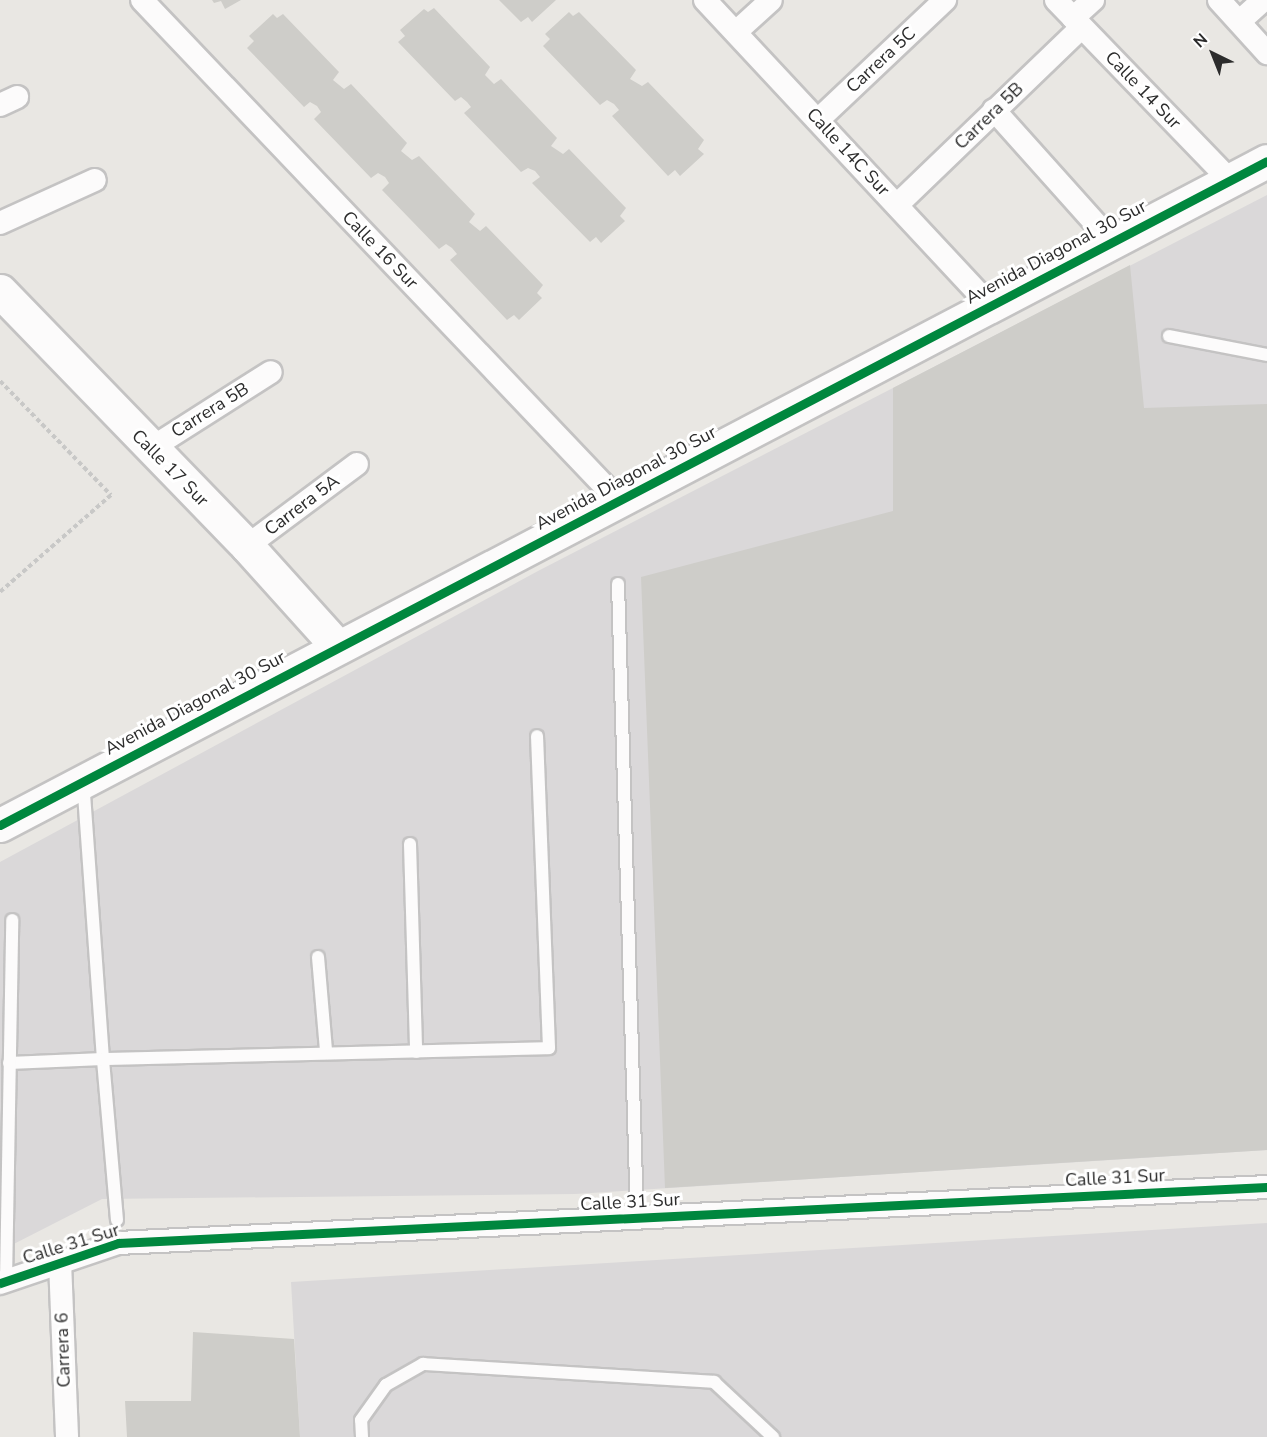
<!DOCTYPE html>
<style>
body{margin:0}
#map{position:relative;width:1267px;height:1437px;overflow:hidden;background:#e9e7e3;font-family:"Nunito Sans",sans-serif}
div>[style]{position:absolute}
.industrial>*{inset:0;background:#dad8d9}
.building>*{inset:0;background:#cecdc9}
.path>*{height:4px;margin-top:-2px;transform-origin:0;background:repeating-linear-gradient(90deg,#c8c8c7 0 4.5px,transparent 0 7.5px)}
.roads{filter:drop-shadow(2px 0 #c4c3c3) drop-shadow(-2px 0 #c4c3c3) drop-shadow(0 2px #c4c3c3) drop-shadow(0 -2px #c4c3c3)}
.lane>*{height:12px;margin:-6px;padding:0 6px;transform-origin:6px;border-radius:6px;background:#fcfbfb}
.street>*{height:22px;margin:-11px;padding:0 11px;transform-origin:11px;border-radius:11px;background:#fcfbfb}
.secondary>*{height:33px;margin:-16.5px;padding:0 16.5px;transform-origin:16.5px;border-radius:16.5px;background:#fcfbfb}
.cycleway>*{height:9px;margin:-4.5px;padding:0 4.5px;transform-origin:4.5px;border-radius:4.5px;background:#00873e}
span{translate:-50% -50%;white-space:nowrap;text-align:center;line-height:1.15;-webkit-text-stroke:6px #fff;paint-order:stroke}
.street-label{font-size:18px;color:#2c2c2c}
.north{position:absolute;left:1183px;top:24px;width:60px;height:60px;-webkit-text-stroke:4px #fff;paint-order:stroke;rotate:317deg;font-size:16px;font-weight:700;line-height:24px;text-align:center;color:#2c2c2c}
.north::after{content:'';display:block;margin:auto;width:21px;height:27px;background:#2c2c2c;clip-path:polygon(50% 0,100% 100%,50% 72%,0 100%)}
</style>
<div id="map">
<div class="industrial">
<div style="clip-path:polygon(1267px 195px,1267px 1150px,575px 1194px,102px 1199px,0 1251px,0 862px,538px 571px)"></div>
<div style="clip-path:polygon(1267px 1223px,1267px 1437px,300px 1437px,291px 1282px)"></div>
</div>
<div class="building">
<div style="clip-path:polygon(212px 0,241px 0,225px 9px,221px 1px,214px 3px)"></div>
<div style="clip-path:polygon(499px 0,556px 0,532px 22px,528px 17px,521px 22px)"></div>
<div style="clip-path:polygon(434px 8px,490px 67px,485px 75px,494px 84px,501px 79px,557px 138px,551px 146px,563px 154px,569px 149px,626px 208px,620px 216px,625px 221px,601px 243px,596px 237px,590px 242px,532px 183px,540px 177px,535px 171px,528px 168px,521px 172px,464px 113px,471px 107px,467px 102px,461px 97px,455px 101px,398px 42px,405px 36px,400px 30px,424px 9px,428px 12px)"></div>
<div style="clip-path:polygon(569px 12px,573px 16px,579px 12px,636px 70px,630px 79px,642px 86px,648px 82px,704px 140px,698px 149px,704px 154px,680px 176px,675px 170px,668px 176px,612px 116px,619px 110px,614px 104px,607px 100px,600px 105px,543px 46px,550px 39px,545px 34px)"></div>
<div style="clip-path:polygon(273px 14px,277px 18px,283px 14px,339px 72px,333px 80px,344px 89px,351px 84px,407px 143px,401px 151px,412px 160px,419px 156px,475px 214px,469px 222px,480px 231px,486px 226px,543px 285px,537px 293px,542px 298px,519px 320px,514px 315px,507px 320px,450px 260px,457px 254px,452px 248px,446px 244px,439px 249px,382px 190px,389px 183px,385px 177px,378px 173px,371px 178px,314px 119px,321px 112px,317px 106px,310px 102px,304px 107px,247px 48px,254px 41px,249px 36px)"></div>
<div style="clip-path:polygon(1130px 265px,1144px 408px,1267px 404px,1267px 1150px,665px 1188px,641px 577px,893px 511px,893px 388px)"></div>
<div style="clip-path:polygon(193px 1332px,294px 1339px,300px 1437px,127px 1437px,125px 1401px,191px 1401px)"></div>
</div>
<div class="path">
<div style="left:0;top:381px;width:159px;rotate:45.8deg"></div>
<div style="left:111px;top:495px;width:147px;rotate:138.9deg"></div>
</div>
<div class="roads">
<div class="lane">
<div style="left:1169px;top:336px;width:100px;rotate:11deg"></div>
<div style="left:618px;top:584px;width:634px;rotate:88.28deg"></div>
<div style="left:410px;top:844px;width:208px;rotate:88.3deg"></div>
<div style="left:318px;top:957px;width:94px;rotate:85.1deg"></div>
<div style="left:9px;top:1063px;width:94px;rotate:-2.4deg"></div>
<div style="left:103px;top:1059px;width:277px;rotate:-94.1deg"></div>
<div style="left:117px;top:1220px;width:162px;rotate:-95deg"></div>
<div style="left:103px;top:1059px;width:446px;rotate:-1.4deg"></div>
<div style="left:549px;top:1048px;width:312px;rotate:-92.2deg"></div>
<div style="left:6px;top:1281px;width:361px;rotate:-89deg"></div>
<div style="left:362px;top:1437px;width:17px;rotate:-93deg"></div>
<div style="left:361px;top:1420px;width:43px;rotate:-54.5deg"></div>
<div style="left:386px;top:1385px;width:43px;rotate:-29.6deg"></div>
<div style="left:423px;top:1364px;width:292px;rotate:3.5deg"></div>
<div style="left:714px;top:1382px;width:81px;rotate:43deg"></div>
</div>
<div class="street">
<div style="left:142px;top:0;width:690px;rotate:46.41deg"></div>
<div style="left:705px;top:0;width:418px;rotate:47deg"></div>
<div style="left:1056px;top:0;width:250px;rotate:46deg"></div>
<div style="left:1219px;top:0;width:72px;rotate:47.8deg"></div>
<div style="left:1073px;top:18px;width:27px;rotate:-42deg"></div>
<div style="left:1240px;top:21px;width:31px;rotate:-42deg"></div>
<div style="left:736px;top:32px;width:47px;rotate:-42.4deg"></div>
<div style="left:0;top:105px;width:19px;rotate:-25deg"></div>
<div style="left:994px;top:110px;width:177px;rotate:48.2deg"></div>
<div style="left:818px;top:120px;width:175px;rotate:-43.4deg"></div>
<div style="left:897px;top:205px;width:255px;rotate:-43.9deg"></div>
<div style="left:0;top:223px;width:104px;rotate:-24.4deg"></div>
<div style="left:150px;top:449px;width:143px;rotate:-32.5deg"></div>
<div style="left:247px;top:546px;width:137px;rotate:-36.7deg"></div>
<div style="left:60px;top:1262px;width:175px;rotate:87.7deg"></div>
<div style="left:0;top:1283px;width:125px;rotate:-18.7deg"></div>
<div style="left:118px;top:1243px;width:1150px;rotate:-2.79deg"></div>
</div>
<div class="secondary">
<div style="left:0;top:291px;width:355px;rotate:45.9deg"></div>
<div style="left:247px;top:546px;width:136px;rotate:48deg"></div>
<div style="left:0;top:825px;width:1430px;rotate:-27.66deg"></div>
</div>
</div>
<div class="cycleway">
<div style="left:0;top:825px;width:1430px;rotate:-27.66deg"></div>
<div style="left:0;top:1283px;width:125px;rotate:-18.7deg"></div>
<div style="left:118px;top:1243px;width:1150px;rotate:-2.79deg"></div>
</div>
<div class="street-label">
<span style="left:881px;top:60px;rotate:-43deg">Carrera 5C</span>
<span style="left:1143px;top:90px;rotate:46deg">Calle 14 Sur</span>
<span style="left:989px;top:116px;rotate:-44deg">Carrera 5B</span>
<span style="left:848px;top:152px;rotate:47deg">Calle 14C Sur</span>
<span style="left:380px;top:250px;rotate:46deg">Calle 16 Sur</span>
<span style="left:1056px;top:252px;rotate:-28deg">Avenida Diagonal 30 Sur</span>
<span style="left:210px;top:410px;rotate:-32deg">Carrera 5B</span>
<span style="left:170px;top:468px;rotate:45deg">Calle 17 Sur</span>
<span style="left:626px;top:478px;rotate:-28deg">Avenida Diagonal 30 Sur</span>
<span style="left:302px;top:505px;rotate:-37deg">Carrera 5A</span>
<span style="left:195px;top:703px;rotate:-28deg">Avenida Diagonal 30 Sur</span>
<span style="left:1115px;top:1178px;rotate:-3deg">Calle 31 Sur</span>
<span style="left:630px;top:1202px;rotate:-3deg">Calle 31 Sur</span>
<span style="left:71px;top:1244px;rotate:-17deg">Calle 31 Sur</span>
<span style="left:63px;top:1350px;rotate:-92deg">Carrera 6</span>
</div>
<div class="north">N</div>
</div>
